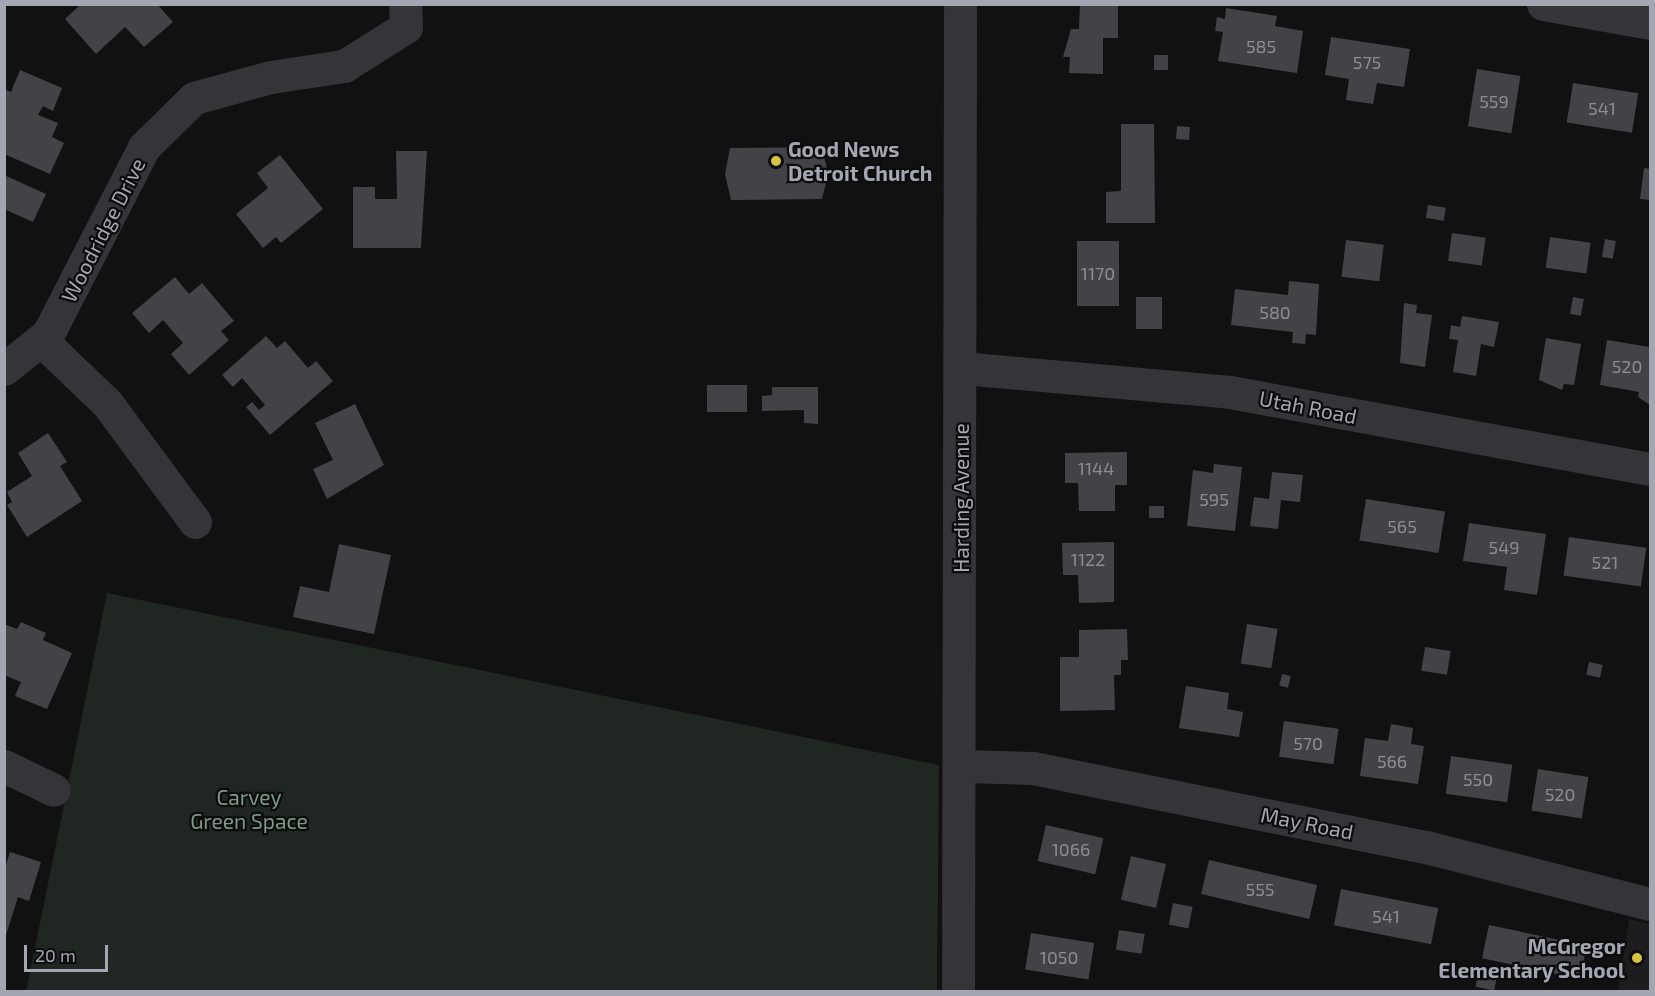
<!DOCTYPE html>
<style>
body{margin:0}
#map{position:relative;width:1655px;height:996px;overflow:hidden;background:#111112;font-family:"Exo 2",sans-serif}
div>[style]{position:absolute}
.built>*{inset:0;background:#1d1d1f}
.green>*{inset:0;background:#202622}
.building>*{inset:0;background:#434347;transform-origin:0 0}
.street>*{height:33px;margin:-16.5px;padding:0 16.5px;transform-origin:16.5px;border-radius:16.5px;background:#353439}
.dots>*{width:16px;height:16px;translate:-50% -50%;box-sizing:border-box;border:3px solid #0c0c0d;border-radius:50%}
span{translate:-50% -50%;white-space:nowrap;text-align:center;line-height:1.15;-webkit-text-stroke:4.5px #0c0c0d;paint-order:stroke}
.number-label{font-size:18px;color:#8c8d96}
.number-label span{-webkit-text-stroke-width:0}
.poi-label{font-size:21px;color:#a4a6b1;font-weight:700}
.left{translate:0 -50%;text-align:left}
.right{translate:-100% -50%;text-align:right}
.street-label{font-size:21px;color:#a4a6b1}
.park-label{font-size:21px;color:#7d9a84}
.frame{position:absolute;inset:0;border:6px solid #a4a6b1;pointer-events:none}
.scale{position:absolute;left:24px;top:945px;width:84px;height:27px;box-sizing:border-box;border:3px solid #a4a6b1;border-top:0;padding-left:8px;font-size:18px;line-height:21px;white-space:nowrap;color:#a4a6b1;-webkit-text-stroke:4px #0c0c0d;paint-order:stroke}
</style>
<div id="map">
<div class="built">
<div style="clip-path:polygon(1629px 919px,1650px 924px,1650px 991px,1618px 991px)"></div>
</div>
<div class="green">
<div style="clip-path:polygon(107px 593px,939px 765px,937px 991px,26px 992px)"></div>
</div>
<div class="building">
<div style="clip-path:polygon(81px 4px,157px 4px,173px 22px,144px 47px,125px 27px,96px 54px,65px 19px)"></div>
<div style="clip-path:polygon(1080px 4px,1118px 4px,1118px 38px,1103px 38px,1103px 74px,1069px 73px,1070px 57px,1063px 57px,1071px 29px,1079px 29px)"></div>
<div style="clip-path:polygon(1226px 8px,1277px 16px,1275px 26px,1303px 31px,1297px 73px,1218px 61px,1223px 32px,1215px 31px,1217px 17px,1225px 19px)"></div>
<div style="clip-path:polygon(1331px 37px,1410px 49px,1404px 87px,1377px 83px,1373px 104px,1346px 100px,1349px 79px,1325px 75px)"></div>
<div style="left:1154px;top:55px;width:14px;height:15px"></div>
<div style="left:1477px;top:69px;width:44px;height:58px;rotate:9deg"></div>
<div style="clip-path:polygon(20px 70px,62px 88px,53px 111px,43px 106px,38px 115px,58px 123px,52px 137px,64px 143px,50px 174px,4px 154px,4px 89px,11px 92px)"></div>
<div style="left:1573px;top:83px;width:66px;height:40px;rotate:9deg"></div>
<div style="clip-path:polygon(1121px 124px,1154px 124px,1155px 223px,1106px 223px,1106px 192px,1121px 191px)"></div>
<div style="left:1177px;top:126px;width:13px;height:13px;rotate:4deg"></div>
<div style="clip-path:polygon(822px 147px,828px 174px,822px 199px,731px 200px,725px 174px,730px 148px)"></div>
<div style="clip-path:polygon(396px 151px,427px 151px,421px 248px,353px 248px,353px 187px,375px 187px,375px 199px,397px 199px)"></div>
<div style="clip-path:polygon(280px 155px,323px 209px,281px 243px,276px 237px,263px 248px,236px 214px,268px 188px,257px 173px)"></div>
<div style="clip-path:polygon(1644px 168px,1650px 169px,1650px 200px,1640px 199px)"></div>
<div style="clip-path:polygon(4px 175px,46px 194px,33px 222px,4px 209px)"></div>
<div style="left:1428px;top:205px;width:18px;height:13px;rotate:9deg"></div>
<div style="left:1452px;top:233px;width:34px;height:28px;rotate:8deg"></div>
<div style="left:1550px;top:237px;width:41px;height:31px;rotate:8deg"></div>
<div style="left:1605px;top:239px;width:11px;height:18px;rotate:10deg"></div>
<div style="left:1346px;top:240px;width:38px;height:37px;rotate:7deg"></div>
<div style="left:1077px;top:241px;width:42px;height:65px"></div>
<div style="clip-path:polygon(175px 277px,189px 294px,202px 283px,234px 321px,221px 331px,229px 340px,189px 375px,171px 354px,183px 343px,163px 320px,149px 333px,132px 313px)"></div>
<div style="clip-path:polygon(1289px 281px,1319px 284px,1316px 335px,1306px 334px,1305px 344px,1292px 343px,1293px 332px,1231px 325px,1235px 289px,1288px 295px)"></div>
<div style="left:1136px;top:297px;width:26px;height:32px"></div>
<div style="left:1573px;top:297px;width:11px;height:17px;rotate:10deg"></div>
<div style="clip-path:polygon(1404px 303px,1417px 305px,1416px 313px,1432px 315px,1425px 367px,1400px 363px)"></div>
<div style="clip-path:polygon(1462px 316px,1499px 322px,1494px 347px,1481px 344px,1476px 376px,1453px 372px,1458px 340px,1449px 339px,1451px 325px,1460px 327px)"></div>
<div style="clip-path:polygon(266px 336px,277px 348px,285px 341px,308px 368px,316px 361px,333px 381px,270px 435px,246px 407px,252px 402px,259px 410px,265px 405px,242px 378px,233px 387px,222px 375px)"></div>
<div style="clip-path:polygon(1546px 338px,1581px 344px,1574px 385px,1564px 384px,1562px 390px,1539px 380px)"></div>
<div style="clip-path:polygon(1607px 340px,1650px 347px,1650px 405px,1638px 397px,1639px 392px,1600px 385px)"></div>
<div style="left:707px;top:385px;width:40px;height:27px"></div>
<div style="clip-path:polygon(772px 387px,818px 387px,818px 424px,804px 423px,804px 410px,762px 411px,762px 396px,772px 395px)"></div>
<div style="clip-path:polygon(355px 404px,384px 465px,327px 499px,313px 469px,333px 460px,315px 423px)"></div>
<div style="clip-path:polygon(48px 433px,67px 462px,60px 466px,82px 501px,27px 537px,7px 505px,12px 502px,7px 492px,32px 476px,18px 453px)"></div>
<div style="clip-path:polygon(1127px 452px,1127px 485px,1115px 485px,1115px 511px,1079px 511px,1078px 483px,1065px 483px,1065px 453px)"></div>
<div style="clip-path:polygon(1214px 464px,1242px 467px,1235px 531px,1187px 526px,1193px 470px,1213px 473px)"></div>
<div style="clip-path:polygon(1272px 472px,1303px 475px,1300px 502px,1281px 500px,1278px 529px,1250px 526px,1254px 497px,1269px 499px)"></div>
<div style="left:1366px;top:499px;width:80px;height:42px;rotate:9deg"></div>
<div style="left:1149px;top:506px;width:15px;height:12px"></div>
<div style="clip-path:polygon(1469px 523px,1546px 534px,1537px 595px,1504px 590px,1507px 567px,1463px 561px)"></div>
<div style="left:1569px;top:537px;width:78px;height:39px;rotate:8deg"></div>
<div style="clip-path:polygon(1114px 542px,1114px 602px,1079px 603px,1078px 575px,1063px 575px,1062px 543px)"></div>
<div style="clip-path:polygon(339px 544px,391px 555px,374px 634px,293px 617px,300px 586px,329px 592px)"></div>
<div style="clip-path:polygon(21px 622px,46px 633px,43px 640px,72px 653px,47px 709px,15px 696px,21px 682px,4px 675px,4px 624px,17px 629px)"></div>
<div style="left:1247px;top:624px;width:31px;height:40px;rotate:9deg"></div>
<div style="clip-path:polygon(1127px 629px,1128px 660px,1121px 660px,1121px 675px,1114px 675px,1115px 710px,1060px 711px,1060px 657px,1079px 657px,1079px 630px)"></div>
<div style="left:1425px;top:647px;width:26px;height:24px;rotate:9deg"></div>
<div style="left:1589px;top:662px;width:14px;height:13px;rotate:12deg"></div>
<div style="left:1282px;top:674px;width:9px;height:12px;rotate:13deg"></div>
<div style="clip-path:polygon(1186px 686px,1229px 693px,1227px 709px,1243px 712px,1239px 737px,1179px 728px)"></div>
<div style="left:1284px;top:721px;width:55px;height:36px;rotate:8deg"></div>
<div style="clip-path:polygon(1391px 724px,1413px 728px,1411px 744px,1424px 746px,1418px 784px,1360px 776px,1365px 738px,1388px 741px)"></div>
<div style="left:1451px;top:756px;width:62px;height:38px;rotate:8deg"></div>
<div style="left:1538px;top:769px;width:51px;height:42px;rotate:9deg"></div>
<div style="left:1046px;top:825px;width:59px;height:37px;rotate:13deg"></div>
<div style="clip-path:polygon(10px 852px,41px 862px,29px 901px,18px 897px,5px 938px,4px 871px)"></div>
<div style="left:1131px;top:856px;width:36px;height:45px;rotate:13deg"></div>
<div style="left:1209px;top:860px;width:111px;height:35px;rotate:13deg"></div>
<div style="left:1341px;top:889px;width:99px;height:37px;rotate:11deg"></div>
<div style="left:1173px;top:903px;width:20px;height:22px;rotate:11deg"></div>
<div style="left:1489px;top:925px;width:100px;height:34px;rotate:12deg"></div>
<div style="left:1119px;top:930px;width:26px;height:20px;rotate:9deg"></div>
<div style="left:1031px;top:933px;width:64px;height:37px;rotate:9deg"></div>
<div style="left:1479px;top:970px;width:19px;height:17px;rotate:12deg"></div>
</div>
<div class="street">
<div style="left:1543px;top:4px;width:109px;rotate:10.1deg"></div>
<div style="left:41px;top:340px;width:91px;rotate:43.7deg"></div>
<div style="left:107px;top:403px;width:148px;rotate:53.5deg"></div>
<div style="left:962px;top:368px;width:269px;rotate:5.1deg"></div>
<div style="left:1230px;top:392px;width:427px;rotate:10.4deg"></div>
<div style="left:4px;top:369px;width:56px;rotate:-38.5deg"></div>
<div style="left:48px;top:334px;width:210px;rotate:-62.8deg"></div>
<div style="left:144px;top:147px;width:70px;rotate:-44.4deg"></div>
<div style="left:194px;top:98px;width:80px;rotate:-15.3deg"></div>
<div style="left:271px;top:77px;width:74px;rotate:-8.6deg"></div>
<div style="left:344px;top:66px;width:73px;rotate:-32.2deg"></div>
<div style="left:406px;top:27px;width:23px;rotate:-92deg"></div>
<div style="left:4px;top:766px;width:55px;rotate:25.6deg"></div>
<div style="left:960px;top:766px;width:73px;rotate:1.6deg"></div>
<div style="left:1033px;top:768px;width:401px;rotate:11.4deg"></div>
<div style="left:1426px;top:847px;width:231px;rotate:14.3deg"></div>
<div style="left:958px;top:992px;width:988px;rotate:-89.88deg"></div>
</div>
<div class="dots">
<div style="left:776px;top:161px;background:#d9c242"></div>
<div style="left:1637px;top:958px;background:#d9c242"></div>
</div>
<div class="number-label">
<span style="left:1261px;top:46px">585</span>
<span style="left:1367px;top:62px">575</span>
<span style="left:1494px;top:101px">559</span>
<span style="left:1602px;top:108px">541</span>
<span style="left:1098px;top:273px">1170</span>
<span style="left:1275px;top:312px">580</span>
<span style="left:1627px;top:366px">520</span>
<span style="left:1096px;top:468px">1144</span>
<span style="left:1214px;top:499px">595</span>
<span style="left:1402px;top:526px">565</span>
<span style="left:1504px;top:547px">549</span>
<span style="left:1088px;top:559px">1122</span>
<span style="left:1605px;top:562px">521</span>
<span style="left:1308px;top:743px">570</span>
<span style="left:1392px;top:761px">566</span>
<span style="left:1478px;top:779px">550</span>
<span style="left:1560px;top:794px">520</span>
<span style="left:1071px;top:849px">1066</span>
<span style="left:1260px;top:889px">555</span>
<span style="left:1386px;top:916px">541</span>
<span style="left:1059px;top:957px">1050</span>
</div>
<div class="poi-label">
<span class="left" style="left:788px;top:161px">Good News<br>Detroit Church</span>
<span class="right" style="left:1625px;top:958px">McGregor<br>Elementary School</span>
</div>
<div class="street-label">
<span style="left:103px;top:230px;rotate:-63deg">Woodridge Drive</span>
<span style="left:1308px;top:407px;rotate:11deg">Utah Road</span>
<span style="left:961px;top:498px;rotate:-90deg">Harding Avenue</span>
<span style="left:1307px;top:823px;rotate:11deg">May Road</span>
</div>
<div class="park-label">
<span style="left:249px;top:809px">Carvey<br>Green Space</span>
</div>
<div class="frame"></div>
<div class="scale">20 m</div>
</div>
